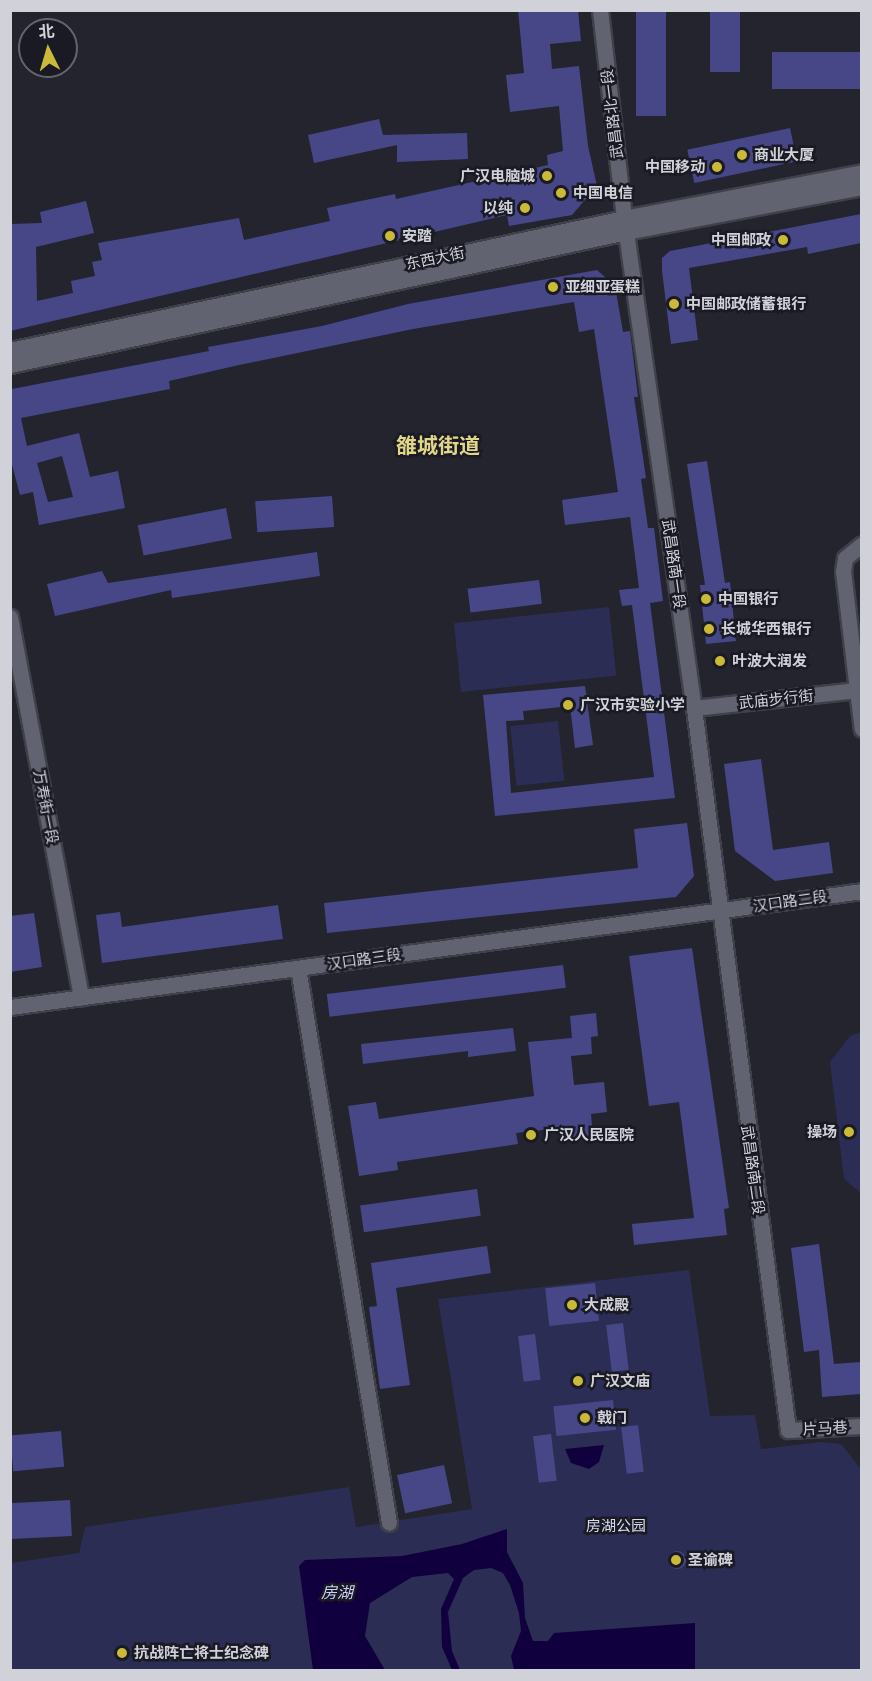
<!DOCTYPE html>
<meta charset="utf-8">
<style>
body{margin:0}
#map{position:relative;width:872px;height:1681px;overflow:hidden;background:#23242e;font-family:Helvetica,"Noto Sans SC",sans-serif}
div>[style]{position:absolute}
.green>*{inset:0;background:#2c2d54;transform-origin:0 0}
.water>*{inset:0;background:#10013e}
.building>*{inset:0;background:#474788;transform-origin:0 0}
.round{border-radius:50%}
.roads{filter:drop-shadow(2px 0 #3f4049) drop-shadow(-2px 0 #3f4049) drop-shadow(0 2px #3f4049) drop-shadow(0 -2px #3f4049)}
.pedestrian>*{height:15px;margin:-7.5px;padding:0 7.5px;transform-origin:7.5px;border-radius:7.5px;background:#626370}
.minor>*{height:15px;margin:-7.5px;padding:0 7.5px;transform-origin:7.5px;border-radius:7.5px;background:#626370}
.tertiary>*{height:15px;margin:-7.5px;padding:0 7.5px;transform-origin:7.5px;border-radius:7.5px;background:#626370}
.dots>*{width:16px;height:16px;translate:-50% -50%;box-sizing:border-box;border:3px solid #191a24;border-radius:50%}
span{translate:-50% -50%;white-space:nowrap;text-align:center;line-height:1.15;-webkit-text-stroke:5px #191a24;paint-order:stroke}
.street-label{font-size:15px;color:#d1d2d9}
.poi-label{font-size:15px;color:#d1d2d9;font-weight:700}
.left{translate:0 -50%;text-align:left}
.right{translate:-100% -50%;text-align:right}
.park-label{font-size:15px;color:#d9dbef}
.water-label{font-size:16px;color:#cccff7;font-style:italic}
.district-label{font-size:21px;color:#e2d788;font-weight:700}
.frame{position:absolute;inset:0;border:12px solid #d1d2d9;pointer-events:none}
.north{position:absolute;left:18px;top:18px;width:60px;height:60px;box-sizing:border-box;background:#191a24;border:2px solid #63646c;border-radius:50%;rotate:355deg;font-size:16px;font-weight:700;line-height:24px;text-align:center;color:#d1d2d9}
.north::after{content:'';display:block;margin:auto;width:21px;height:27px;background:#cbba39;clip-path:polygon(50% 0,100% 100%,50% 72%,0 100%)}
</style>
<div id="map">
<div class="green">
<div style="left:609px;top:607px;width:69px;height:156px;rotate:84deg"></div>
<div style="left:558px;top:721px;width:60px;height:48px;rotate:84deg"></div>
<div style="clip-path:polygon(861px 1032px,862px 1032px,861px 1193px,844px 1179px,830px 1062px,850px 1036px)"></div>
<div style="clip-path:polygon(689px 1270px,710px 1416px,755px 1415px,761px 1449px,821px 1442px,841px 1444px,861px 1469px,861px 1670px,11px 1670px,11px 1563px,79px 1553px,85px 1527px,349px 1487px,356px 1527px,472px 1509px,438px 1299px)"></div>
</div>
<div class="water">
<div style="clip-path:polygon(604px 1445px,599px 1462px,589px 1469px,571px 1463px,565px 1449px)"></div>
<div style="clip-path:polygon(507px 1529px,507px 1552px,523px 1583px,525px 1618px,533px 1641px,548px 1641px,554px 1633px,695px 1623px,695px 1670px,514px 1670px,511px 1656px,521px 1631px,519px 1613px,510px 1585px,503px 1573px,491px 1568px,474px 1570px,463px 1578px,448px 1612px,452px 1651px,460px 1670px,452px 1670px,442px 1647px,441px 1609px,454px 1579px,448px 1573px,412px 1577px,370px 1603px,365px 1636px,385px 1670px,313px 1670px,299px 1566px,305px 1560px,402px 1556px,462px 1544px)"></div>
</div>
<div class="building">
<div style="clip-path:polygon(518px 10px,578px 10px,581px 41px,550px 44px,552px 69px,579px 66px,588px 146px,597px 186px,572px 215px,509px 226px,507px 215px,10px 331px,10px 224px,42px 223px,40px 212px,86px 201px,94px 233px,36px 247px,37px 301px,73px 293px,71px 281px,95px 276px,92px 262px,102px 260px,98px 243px,239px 218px,244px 240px,330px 221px,327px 208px,395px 194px,396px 199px,548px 165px,547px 155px,563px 151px,559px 106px,510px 112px,506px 75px,524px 73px)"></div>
<div style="left:636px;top:10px;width:30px;height:106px"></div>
<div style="left:710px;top:10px;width:30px;height:62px"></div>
<div style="left:861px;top:52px;width:37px;height:89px;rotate:90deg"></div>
<div style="clip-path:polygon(379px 119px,383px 135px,467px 133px,468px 159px,397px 162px,397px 145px,314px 163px,308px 135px)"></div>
<div style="left:790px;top:128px;width:34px;height:105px;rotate:78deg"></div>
<div style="clip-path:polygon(861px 214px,861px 243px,808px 254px,807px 247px,689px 268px,698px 340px,671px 344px,662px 271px,662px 258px,670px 251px)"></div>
<div style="clip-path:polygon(evenodd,597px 270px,615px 286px,623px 332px,630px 331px,638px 397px,634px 397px,646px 478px,641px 479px,648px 528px,654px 528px,663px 601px,650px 603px,675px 798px,495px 816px,483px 695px,585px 686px,593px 745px,575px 748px,570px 706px,523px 711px,524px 720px,506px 721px,511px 793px,654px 777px,632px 605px,622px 606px,619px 590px,639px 588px,630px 517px,565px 525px,562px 500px,618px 492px,594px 329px,579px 332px,574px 302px,413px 329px,239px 365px,169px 381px,170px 389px,21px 418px,27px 446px,79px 433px,90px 477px,118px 471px,125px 508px,39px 525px,33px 492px,20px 495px,10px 457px,12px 389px,209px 351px,208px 347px,322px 326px,408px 304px,597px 270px,62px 456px,73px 497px,48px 502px,37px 463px,62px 456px)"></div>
<div style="clip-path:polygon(707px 461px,725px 583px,730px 582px,736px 641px,706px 644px,700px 585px,705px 585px,687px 464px)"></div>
<div style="left:332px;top:496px;width:31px;height:77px;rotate:86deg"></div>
<div style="left:226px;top:508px;width:31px;height:90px;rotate:79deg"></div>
<div style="clip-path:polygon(317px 552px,320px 576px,172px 598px,171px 590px,55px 616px,47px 584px,102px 571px,108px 583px)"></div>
<div style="left:539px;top:580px;width:24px;height:72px;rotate:83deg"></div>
<div style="clip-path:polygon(761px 759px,773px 850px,829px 842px,833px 873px,775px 881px,735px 851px,724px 764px)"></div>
<div style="clip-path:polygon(687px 823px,694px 876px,676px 897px,327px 933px,324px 903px,638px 868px,634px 829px)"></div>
<div style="clip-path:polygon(278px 905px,283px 939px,102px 963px,96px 915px,120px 912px,122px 927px)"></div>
<div style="clip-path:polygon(34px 913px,42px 967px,10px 972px,10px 916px)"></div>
<div style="clip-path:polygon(692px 948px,729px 1208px,724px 1209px,727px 1235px,634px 1245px,632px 1224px,694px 1218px,679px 1102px,649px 1106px,629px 956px)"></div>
<div style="left:563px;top:965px;width:23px;height:238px;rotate:83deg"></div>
<div style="clip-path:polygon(596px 1013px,598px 1036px,591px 1037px,592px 1054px,571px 1056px,574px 1085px,604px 1082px,607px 1112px,591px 1114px,593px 1137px,562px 1140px,561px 1128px,516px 1133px,518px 1144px,397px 1162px,398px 1170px,359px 1176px,348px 1106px,376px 1102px,379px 1119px,534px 1096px,528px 1042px,572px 1038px,570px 1016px)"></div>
<div style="clip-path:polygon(513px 1028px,516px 1051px,468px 1057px,468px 1051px,363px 1064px,361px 1044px)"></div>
<div style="left:477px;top:1189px;width:27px;height:118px;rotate:82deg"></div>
<div style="clip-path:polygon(819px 1244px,834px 1364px,861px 1362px,861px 1394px,822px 1397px,819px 1350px,804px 1352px,791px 1248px)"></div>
<div style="clip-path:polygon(487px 1246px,491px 1273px,396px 1288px,410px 1385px,380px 1389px,369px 1307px,377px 1306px,371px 1263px)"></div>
<div style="left:595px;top:1283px;width:38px;height:50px;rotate:84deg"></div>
<div style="left:623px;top:1323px;width:47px;height:17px;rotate:83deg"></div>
<div style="left:535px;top:1334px;width:46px;height:17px;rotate:83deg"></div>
<div style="left:613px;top:1400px;width:30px;height:60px;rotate:84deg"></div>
<div style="left:638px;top:1425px;width:47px;height:17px;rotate:83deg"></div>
<div style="left:61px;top:1431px;width:36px;height:51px;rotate:85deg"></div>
<div style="left:551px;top:1434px;width:47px;height:18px;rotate:83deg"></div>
<div style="left:444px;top:1465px;width:39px;height:48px;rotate:78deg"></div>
<div style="left:70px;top:1500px;width:36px;height:60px;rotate:87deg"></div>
<div class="round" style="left:668px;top:1551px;width:18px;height:18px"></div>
</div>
<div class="roads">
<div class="pedestrian">
<div style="left:857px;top:690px;width:39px;rotate:83deg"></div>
<div style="left:694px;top:708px;width:164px;rotate:-6.3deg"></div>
<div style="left:857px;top:690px;width:120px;rotate:-96.7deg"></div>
<div style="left:843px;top:571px;width:13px;rotate:-81deg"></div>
<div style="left:845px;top:558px;width:22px;rotate:-39deg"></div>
</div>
<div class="minor">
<div style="left:10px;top:617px;width:387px;rotate:79.4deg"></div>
<div style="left:298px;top:968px;width:562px;rotate:80.69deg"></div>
<div style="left:788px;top:1430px;width:74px;rotate:-3.1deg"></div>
</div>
<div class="tertiary">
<div style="left:600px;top:10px;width:209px;rotate:83.4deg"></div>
<div style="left:624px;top:218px;width:495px;rotate:81.9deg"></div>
<div style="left:694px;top:708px;width:728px;rotate:82.58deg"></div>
<div style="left:10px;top:350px;width:628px;rotate:-12.13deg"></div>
<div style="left:624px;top:218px;width:242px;rotate:-10.9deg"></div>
<div style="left:10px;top:365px;width:630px;rotate:-12.18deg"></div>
<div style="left:626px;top:232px;width:240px;rotate:-10.8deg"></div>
<div style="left:10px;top:1007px;width:860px;rotate:-7.75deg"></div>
</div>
</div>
<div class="dots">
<div style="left:742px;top:155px;background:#cbba39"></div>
<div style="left:717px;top:167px;background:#cbba39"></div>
<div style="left:547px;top:176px;background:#cbba39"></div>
<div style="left:561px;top:193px;background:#cbba39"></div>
<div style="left:525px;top:208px;background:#cbba39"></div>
<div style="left:390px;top:236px;background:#cbba39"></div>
<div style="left:783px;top:240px;background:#cbba39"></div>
<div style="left:553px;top:287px;background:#cbba39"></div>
<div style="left:674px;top:304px;background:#cbba39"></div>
<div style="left:706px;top:599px;background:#cbba39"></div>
<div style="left:709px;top:629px;background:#cbba39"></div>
<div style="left:720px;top:661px;background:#cbba39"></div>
<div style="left:568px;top:705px;background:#cbba39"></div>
<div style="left:849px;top:1132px;background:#cbba39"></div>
<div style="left:531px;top:1135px;background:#cbba39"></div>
<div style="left:572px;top:1305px;background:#cbba39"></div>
<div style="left:578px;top:1381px;background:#cbba39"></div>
<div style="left:585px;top:1418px;background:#cbba39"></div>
<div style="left:676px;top:1560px;background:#cbba39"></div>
<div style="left:122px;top:1653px;background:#cbba39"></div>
</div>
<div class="street-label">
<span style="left:612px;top:114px;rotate:-97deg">武昌路北一段</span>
<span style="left:435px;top:258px;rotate:-12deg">东西大街</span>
<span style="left:674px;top:564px;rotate:82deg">武昌路南一段</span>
<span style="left:776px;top:699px;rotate:-6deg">武庙步行街</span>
<span style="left:46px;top:807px;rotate:79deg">万寿街一段</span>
<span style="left:790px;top:901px;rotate:-8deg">汉口路二段</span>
<span style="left:364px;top:959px;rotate:-8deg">汉口路三段</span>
<span style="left:753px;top:1170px;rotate:82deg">武昌路南二段</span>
<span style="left:825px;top:1428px;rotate:-3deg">片马巷</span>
</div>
<div class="poi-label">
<span class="left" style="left:754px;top:155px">商业大厦</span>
<span class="right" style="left:705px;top:167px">中国移动</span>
<span class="right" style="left:535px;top:176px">广汉电脑城</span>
<span class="left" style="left:573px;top:193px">中国电信</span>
<span class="right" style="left:513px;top:208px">以纯</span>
<span class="left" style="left:402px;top:236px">安踏</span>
<span class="right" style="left:771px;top:240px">中国邮政</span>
<span class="left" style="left:565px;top:287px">亚细亚蛋糕</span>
<span class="left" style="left:686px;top:304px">中国邮政储蓄银行</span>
<span class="left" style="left:718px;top:599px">中国银行</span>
<span class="left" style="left:721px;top:629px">长城华西银行</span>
<span class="left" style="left:732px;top:661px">叶波大润发</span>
<span class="left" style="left:580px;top:705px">广汉市实验小学</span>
<span class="right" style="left:837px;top:1132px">操场</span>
<span class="left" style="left:544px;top:1135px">广汉人民医院</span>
<span class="left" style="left:584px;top:1305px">大成殿</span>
<span class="left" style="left:590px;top:1381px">广汉文庙</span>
<span class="left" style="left:597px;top:1418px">戟门</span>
<span class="left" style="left:688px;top:1560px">圣谕碑</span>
<span class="left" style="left:134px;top:1653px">抗战阵亡将士纪念碑</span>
</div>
<div class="park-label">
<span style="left:616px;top:1526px">房湖公园</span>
</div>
<div class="water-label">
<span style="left:337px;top:1593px">房湖</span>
</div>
<div class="district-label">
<span style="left:438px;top:446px">雒城街道</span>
</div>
<div class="frame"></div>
<div class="north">北</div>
</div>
